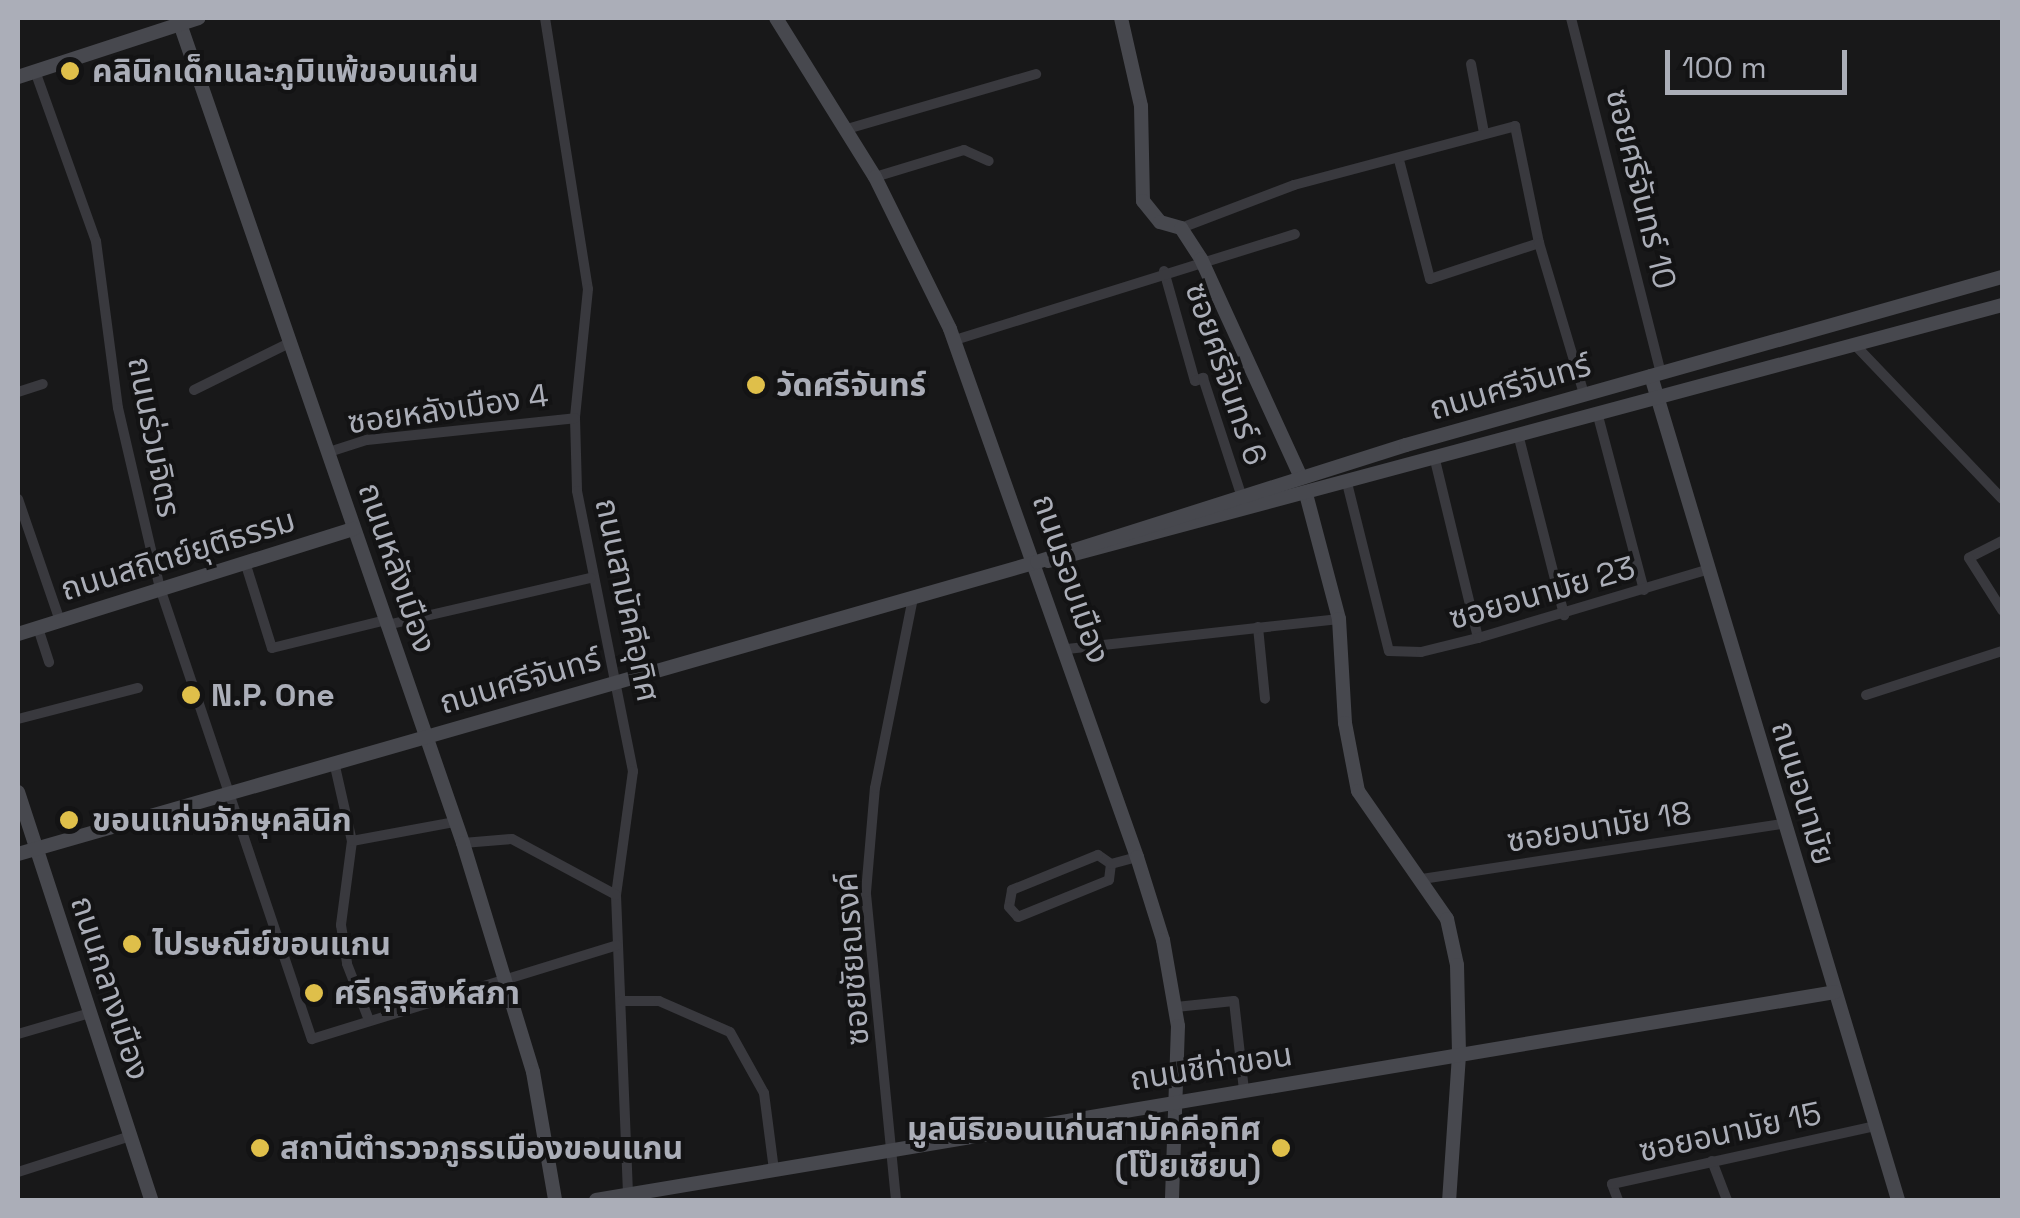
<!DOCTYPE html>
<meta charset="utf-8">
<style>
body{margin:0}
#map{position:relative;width:2020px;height:1218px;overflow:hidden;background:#181819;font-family:"Space Grotesk","Noto Sans Thai",sans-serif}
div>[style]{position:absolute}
.street>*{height:10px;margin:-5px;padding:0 5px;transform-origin:5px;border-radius:5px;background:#39393e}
.secondary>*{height:14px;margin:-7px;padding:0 7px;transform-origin:7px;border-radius:7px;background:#47484e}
.dots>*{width:28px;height:28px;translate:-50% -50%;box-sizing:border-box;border:5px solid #131314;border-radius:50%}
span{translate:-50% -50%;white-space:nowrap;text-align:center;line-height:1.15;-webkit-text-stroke:8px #131314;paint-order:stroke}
.poi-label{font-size:32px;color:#abaeb8;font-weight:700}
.left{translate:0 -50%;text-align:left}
.right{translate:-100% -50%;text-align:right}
.street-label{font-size:32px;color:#abaeb8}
.frame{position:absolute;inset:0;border:20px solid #abaeb8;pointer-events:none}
.scale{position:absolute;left:1665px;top:50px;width:182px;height:45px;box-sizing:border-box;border:5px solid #abaeb8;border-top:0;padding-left:12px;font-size:30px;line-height:35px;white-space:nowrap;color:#abaeb8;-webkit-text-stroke:8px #131314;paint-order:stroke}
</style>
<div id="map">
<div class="street">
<div style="left:545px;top:18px;width:274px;rotate:81deg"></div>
<div style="left:588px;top:289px;width:130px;rotate:95.8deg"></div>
<div style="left:575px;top:418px;width:73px;rotate:88.4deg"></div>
<div style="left:577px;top:491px;width:286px;rotate:78.7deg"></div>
<div style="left:633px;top:771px;width:125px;rotate:97.8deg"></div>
<div style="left:616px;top:895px;width:300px;rotate:87.7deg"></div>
<div style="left:1571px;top:18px;width:366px;rotate:75.8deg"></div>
<div style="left:1471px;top:64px;width:70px;rotate:79.3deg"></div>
<div style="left:35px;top:71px;width:181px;rotate:70.3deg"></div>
<div style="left:96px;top:241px;width:168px;rotate:82.5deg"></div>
<div style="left:118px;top:408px;width:185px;rotate:76.9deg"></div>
<div style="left:160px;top:588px;width:476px;rotate:71.4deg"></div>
<div style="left:312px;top:1039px;width:319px;rotate:-17.1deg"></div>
<div style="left:847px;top:129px;width:197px;rotate:-16.2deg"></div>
<div style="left:1399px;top:160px;width:123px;rotate:75.4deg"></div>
<div style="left:1430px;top:279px;width:115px;rotate:-18.3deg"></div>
<div style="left:875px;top:177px;width:93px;rotate:-16.9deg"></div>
<div style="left:964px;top:150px;width:27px;rotate:24deg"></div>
<div style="left:1181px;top:228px;width:121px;rotate:-20.8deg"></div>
<div style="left:1294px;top:185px;width:229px;rotate:-14.9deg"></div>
<div style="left:1515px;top:126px;width:119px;rotate:78.4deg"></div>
<div style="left:1539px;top:243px;width:158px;rotate:73.4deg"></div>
<div style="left:1164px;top:271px;width:114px;rotate:74.3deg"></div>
<div style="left:1195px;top:381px;width:9px;rotate:-21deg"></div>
<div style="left:1203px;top:378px;width:122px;rotate:71.9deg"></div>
<div style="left:955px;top:340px;width:356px;rotate:-17.3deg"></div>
<div style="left:1856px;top:346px;width:211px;rotate:46.3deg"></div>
<div style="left:194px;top:390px;width:108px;rotate:-26.3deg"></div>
<div style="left:18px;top:392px;width:26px;rotate:-18deg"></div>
<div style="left:1598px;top:416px;width:180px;rotate:75.2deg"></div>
<div style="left:1519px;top:438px;width:183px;rotate:75.7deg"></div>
<div style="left:329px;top:452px;width:40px;rotate:-18deg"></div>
<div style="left:367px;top:440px;width:209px;rotate:-6deg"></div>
<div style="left:1435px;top:460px;width:183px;rotate:76.4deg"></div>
<div style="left:1347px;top:483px;width:173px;rotate:76deg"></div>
<div style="left:1389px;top:651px;width:32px;rotate:2deg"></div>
<div style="left:1421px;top:652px;width:59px;rotate:-13.8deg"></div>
<div style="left:1478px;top:638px;width:238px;rotate:-16.6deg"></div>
<div style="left:18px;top:499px;width:129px;rotate:71deg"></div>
<div style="left:2002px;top:541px;width:37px;rotate:153deg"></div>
<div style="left:1969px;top:558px;width:62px;rotate:57.6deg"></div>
<div style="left:245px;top:562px;width:90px;rotate:72.6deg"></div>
<div style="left:272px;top:648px;width:117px;rotate:-13.8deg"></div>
<div style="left:387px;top:625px;width:209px;rotate:-13deg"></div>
<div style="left:1258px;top:627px;width:72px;rotate:84.4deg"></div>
<div style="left:38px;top:628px;width:36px;rotate:72deg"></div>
<div style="left:1067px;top:649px;width:274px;rotate:-6.3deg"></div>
<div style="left:1866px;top:695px;width:143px;rotate:-17.9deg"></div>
<div style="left:18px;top:719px;width:124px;rotate:-14.5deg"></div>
<div style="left:334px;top:762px;width:81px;rotate:77.2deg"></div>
<div style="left:352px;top:841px;width:85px;rotate:97.5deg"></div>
<div style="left:341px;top:925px;width:39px;rotate:81deg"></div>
<div style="left:347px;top:964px;width:60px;rotate:68.6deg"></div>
<div style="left:352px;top:841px;width:105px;rotate:-10.5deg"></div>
<div style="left:463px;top:843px;width:49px;rotate:-4.7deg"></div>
<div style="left:512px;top:839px;width:118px;rotate:28.3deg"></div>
<div style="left:1111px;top:864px;width:16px;rotate:-145deg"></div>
<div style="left:1098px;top:855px;width:93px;rotate:157.9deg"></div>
<div style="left:1012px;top:890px;width:17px;rotate:100deg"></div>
<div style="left:1009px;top:907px;width:13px;rotate:48deg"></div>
<div style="left:1018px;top:917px;width:98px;rotate:-22.1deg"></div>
<div style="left:1109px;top:880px;width:16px;rotate:-83deg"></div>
<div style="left:1111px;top:864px;width:27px;rotate:-15deg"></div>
<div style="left:1422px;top:879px;width:365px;rotate:-8.7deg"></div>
<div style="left:621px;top:1001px;width:38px"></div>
<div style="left:659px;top:1001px;width:77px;rotate:23.6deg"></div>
<div style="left:730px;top:1032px;width:70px;rotate:60.9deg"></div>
<div style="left:764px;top:1093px;width:78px;rotate:82.6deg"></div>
<div style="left:1176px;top:1007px;width:58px;rotate:-5.9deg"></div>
<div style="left:1234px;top:1001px;width:90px;rotate:83.6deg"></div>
<div style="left:18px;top:1034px;width:75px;rotate:-16.3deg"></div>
<div style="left:1712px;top:1161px;width:42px;rotate:69deg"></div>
<div style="left:18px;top:1172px;width:119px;rotate:-17.7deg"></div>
<div style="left:896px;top:1200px;width:309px;rotate:-95.6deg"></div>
<div style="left:866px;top:892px;width:104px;rotate:-85.1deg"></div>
<div style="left:875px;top:788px;width:195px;rotate:-78.7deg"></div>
<div style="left:1618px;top:1200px;width:17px;rotate:-111deg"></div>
<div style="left:1612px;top:1184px;width:269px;rotate:-12.4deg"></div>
</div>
<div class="secondary">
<div style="left:178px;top:18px;width:873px;rotate:70.94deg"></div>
<div style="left:463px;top:843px;width:239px;rotate:73deg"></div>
<div style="left:533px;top:1072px;width:130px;rotate:80.2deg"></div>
<div style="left:776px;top:18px;width:187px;rotate:58.1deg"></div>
<div style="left:875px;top:177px;width:169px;rotate:63.7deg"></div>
<div style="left:950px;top:329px;width:560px;rotate:70.5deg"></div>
<div style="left:1137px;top:857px;width:87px;rotate:72.6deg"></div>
<div style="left:1163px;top:940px;width:87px;rotate:80.1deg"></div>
<div style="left:1178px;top:1026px;width:174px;rotate:92deg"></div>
<div style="left:1121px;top:18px;width:90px;rotate:77.2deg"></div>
<div style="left:1141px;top:106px;width:95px;rotate:88.8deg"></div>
<div style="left:1143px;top:201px;width:27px;rotate:51deg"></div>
<div style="left:1160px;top:222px;width:22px;rotate:16deg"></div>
<div style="left:1181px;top:228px;width:37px;rotate:57deg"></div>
<div style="left:1201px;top:259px;width:240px;rotate:65.4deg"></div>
<div style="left:18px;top:77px;width:190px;rotate:-18.1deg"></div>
<div style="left:1651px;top:376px;width:860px;rotate:73.31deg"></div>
<div style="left:1306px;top:494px;width:129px;rotate:75.2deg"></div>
<div style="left:1339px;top:619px;width:104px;rotate:86.7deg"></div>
<div style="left:1345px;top:723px;width:69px;rotate:79.2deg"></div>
<div style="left:1358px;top:791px;width:156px;rotate:55.2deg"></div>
<div style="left:1447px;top:919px;width:47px;rotate:77.7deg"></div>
<div style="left:1457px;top:965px;width:90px;rotate:88.7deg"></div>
<div style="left:1459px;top:1055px;width:145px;rotate:93.9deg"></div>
<div style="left:1048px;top:561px;width:988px;rotate:-15.02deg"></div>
<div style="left:18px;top:634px;width:352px;rotate:-17.4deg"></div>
<div style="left:18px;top:792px;width:429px;rotate:71.9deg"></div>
<div style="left:18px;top:854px;width:1060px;rotate:-15.99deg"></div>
<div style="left:1037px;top:562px;width:387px;rotate:-17.6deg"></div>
<div style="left:1406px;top:445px;width:619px;rotate:-15.74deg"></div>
<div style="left:596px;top:1200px;width:1256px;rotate:-9.53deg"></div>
</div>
<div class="dots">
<div style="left:70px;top:71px;background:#dfbf4a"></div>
<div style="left:756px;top:385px;background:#dfbf4a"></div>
<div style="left:191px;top:695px;background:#dfbf4a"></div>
<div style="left:69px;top:820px;background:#dfbf4a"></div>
<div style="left:132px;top:944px;background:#dfbf4a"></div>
<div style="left:314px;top:993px;background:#dfbf4a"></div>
<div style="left:260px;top:1148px;background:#dfbf4a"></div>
<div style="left:1281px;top:1148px;background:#dfbf4a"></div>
</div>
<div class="poi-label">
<span class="left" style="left:92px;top:71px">คลินิกเด็กและภูมิแพ้ขอนแก่น</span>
<span class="left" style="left:776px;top:385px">วัดศรีจันทร์</span>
<span class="left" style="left:211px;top:695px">N.P. One</span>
<span class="left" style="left:92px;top:820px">ขอนแก่นจักษุคลินิก</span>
<span class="left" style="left:152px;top:944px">ไปรษณีย์ขอนแกน</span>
<span class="left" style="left:334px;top:993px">ศรีคุรุสิงห์สภา</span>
<span class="right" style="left:1261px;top:1148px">มูลนิธิขอนแก่นสามัคคีอุทิศ<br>(โป๊ยเซียน)</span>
<span class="left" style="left:280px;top:1148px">สถานีตำรวจภูธรเมืองขอนแกน</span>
</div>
<div class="street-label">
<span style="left:1641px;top:189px;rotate:76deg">ซอยศรีจันทร์ 10</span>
<span style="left:1226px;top:374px;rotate:71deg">ซอยศรีจันทร์ 6</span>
<span style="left:1510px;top:387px;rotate:-16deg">ถนนศรีจันทร์</span>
<span style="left:448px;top:409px;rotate:-8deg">ซอยหลังเมือง 4</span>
<span style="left:154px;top:437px;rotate:79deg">ถนนร่วมจิตร</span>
<span style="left:178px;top:555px;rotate:-17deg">ถนนสถิตย์ยุติธรรม</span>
<span style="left:397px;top:568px;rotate:71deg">ถนนหลังเมือง</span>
<span style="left:1071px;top:579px;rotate:71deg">ถนนรอบเมือง</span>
<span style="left:1542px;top:593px;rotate:-16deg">ซอยอนามัย 23</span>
<span style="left:627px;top:600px;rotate:78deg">ถนนสามัคคีอุทิศ</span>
<span style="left:520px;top:681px;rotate:-16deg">ถนนศรีจันทร์</span>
<span style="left:1803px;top:793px;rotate:73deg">ถนนอนามัย</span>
<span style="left:1599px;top:827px;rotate:-9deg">ซอยอนามัย 18</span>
<span style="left:852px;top:959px;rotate:-94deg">ซอยชัยณรงค์</span>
<span style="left:110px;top:988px;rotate:72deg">ถนนกลางเมือง</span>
<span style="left:1211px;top:1067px;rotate:-9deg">ถนนชีท่าขอน</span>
<span style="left:1730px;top:1132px;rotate:-12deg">ซอยอนามัย 15</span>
</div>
<div class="frame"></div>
<div class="scale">100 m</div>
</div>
